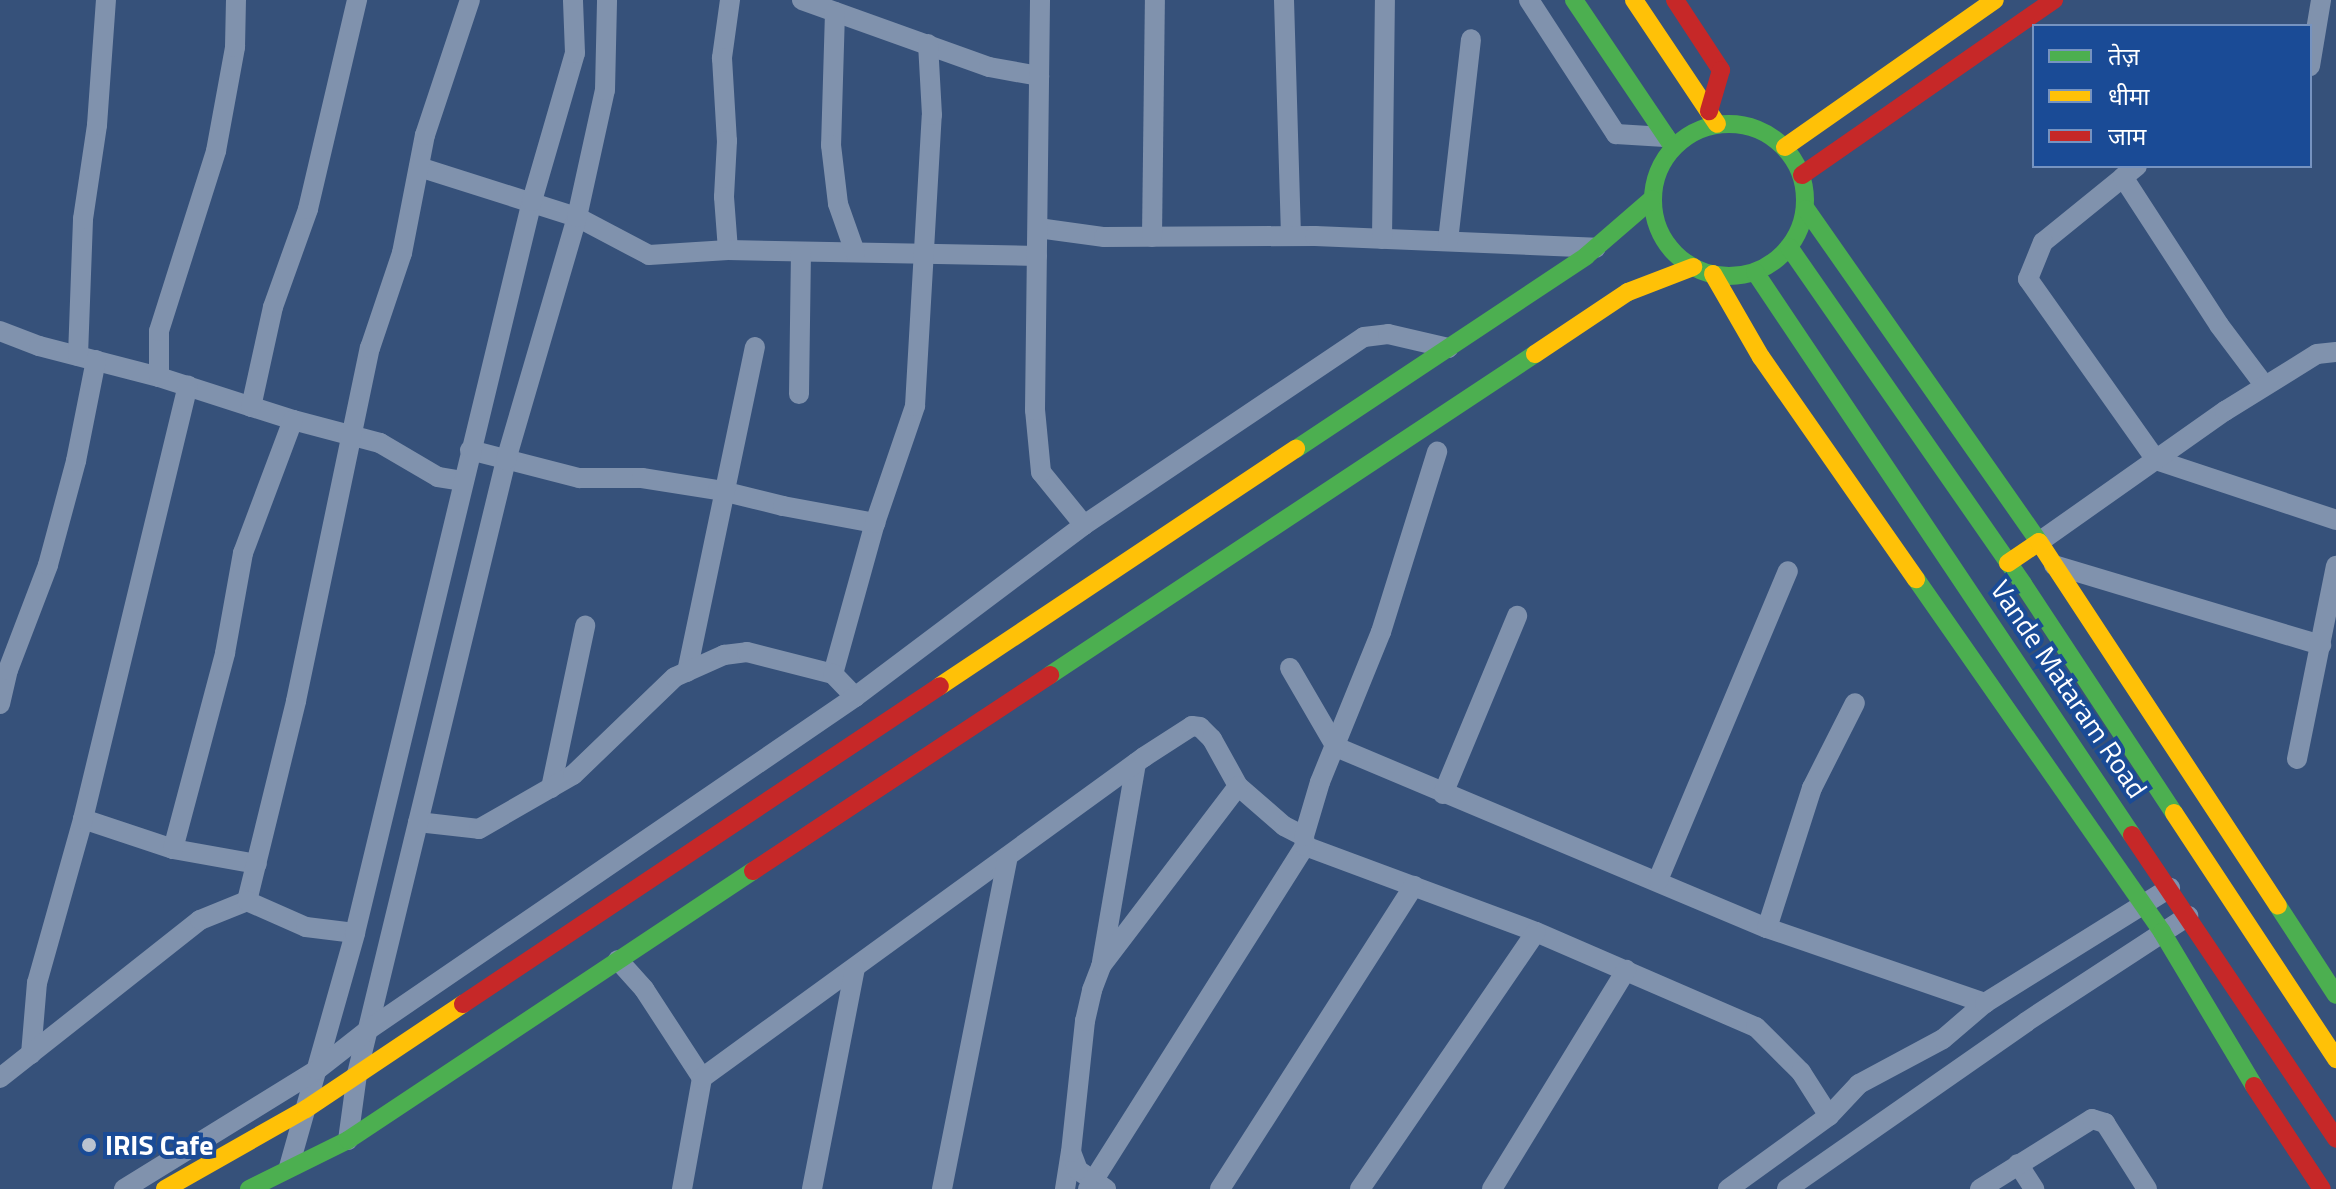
<!DOCTYPE html>
<meta charset="utf-8">
<style>
body{margin:0}
#map{position:relative;width:2336px;height:1189px;overflow:hidden;background:#36517a;font-family:"Titillium Web","Noto Sans Devanagari",sans-serif}
div>[style]{position:absolute}
.street>*{height:20px;margin:-10px;padding:0 10px;transform-origin:10px;border-radius:10px;background:#8092ad}
.fast>*{height:18px;margin:-9px;padding:0 9px;transform-origin:9px;border-radius:9px;background:#4caf50}
.fast>.ring{margin:-9px;padding:0;box-sizing:content-box;background:none;border:18px solid #4caf50;border-radius:50%}
.slow>*{height:18px;margin:-9px;padding:0 9px;transform-origin:9px;border-radius:9px;background:#ffc107}
.jam>*{height:18px;margin:-9px;padding:0 9px;transform-origin:9px;border-radius:9px;background:#c62828}
.dots>*{width:22px;height:22px;translate:-50% -50%;box-sizing:border-box;border:4px solid #1a4b96;border-radius:50%}
span{translate:-50% -50%;white-space:nowrap;text-align:center;line-height:1.15;-webkit-text-stroke:8px #1a4b96;paint-order:stroke}
.street-label{font-size:28px;color:#fff}
.poi-label{font-size:28px;color:#fff;font-weight:700}
.left{translate:0 -50%;text-align:left}
.legend{position:absolute;left:2032px;top:24px;width:280px;height:144px;box-sizing:border-box;background:#1a4b96;border:2px solid #7693c0;margin:0;padding:10px 14px;list-style:none;font-size:24px;color:#fff}
.legend li{display:flex;align-items:center;gap:16px;height:40px}
.legend b{width:40px;border:2px solid #7693c0}
</style>
<div id="map">
<div class="street">
<div style="left:730px;top:0;width:59px;rotate:97.9deg"></div>
<div style="left:722px;top:58px;width:83px;rotate:86.6deg"></div>
<div style="left:727px;top:141px;width:56px;rotate:93.1deg"></div>
<div style="left:724px;top:197px;width:53px;rotate:85.7deg"></div>
<div style="left:728px;top:250px;width:309px;rotate:1.1deg"></div>
<div style="left:802px;top:0;width:199px;rotate:19.7deg"></div>
<div style="left:989px;top:67px;width:51px;rotate:10.2deg"></div>
<div style="left:1284px;top:0;width:236px;rotate:88.3deg"></div>
<div style="left:1529px;top:0;width:160px;rotate:57deg"></div>
<div style="left:1616px;top:134px;width:49px;rotate:3.5deg"></div>
<div style="left:835px;top:12px;width:133px;rotate:91.7deg"></div>
<div style="left:831px;top:145px;width:59px;rotate:83.2deg"></div>
<div style="left:838px;top:204px;width:51px;rotate:70.5deg"></div>
<div style="left:2310px;top:66px;width:67px;rotate:-80.5deg"></div>
<div style="left:2137px;top:166px;width:121px;rotate:141deg"></div>
<div style="left:2043px;top:242px;width:40px;rotate:112deg"></div>
<div style="left:2028px;top:279px;width:222px;rotate:54.7deg"></div>
<div style="left:2156px;top:460px;width:190px;rotate:18.4deg"></div>
<div style="left:419px;top:167px;width:166px;rotate:17.6deg"></div>
<div style="left:577px;top:217px;width:81px;rotate:27.8deg"></div>
<div style="left:649px;top:255px;width:79px;rotate:-3.6deg"></div>
<div style="left:2123px;top:177px;width:176px;rotate:57deg"></div>
<div style="left:2219px;top:325px;width:76px;rotate:53deg"></div>
<div style="left:1038px;top:228px;width:67px;rotate:7.8deg"></div>
<div style="left:1104px;top:237px;width:211px;rotate:-0.3deg"></div>
<div style="left:1315px;top:236px;width:281px;rotate:2.4deg"></div>
<div style="left:1152px;top:237px;width:237px;rotate:-89.3deg"></div>
<div style="left:1382px;top:239px;width:239px;rotate:-89.3deg"></div>
<div style="left:1448px;top:241px;width:203px;rotate:-83.5deg"></div>
<div style="left:0;top:331px;width:42px;rotate:21deg"></div>
<div style="left:39px;top:346px;width:124px;rotate:14.5deg"></div>
<div style="left:159px;top:377px;width:141px;rotate:17.8deg"></div>
<div style="left:293px;top:420px;width:90px;rotate:14.8deg"></div>
<div style="left:380px;top:443px;width:67px;rotate:30.4deg"></div>
<div style="left:438px;top:477px;width:24px;rotate:9deg"></div>
<div style="left:78px;top:356px;width:137px;rotate:-87.9deg"></div>
<div style="left:83px;top:219px;width:95px;rotate:-81.5deg"></div>
<div style="left:97px;top:125px;width:125px;rotate:-85.9deg"></div>
<div style="left:159px;top:377px;width:46px;rotate:-90deg"></div>
<div style="left:159px;top:331px;width:189px;rotate:-72.4deg"></div>
<div style="left:216px;top:151px;width:106px;rotate:-79.6deg"></div>
<div style="left:235px;top:47px;width:47px;rotate:-88.8deg"></div>
<div style="left:799px;top:394px;width:141px;rotate:-89.2deg"></div>
<div style="left:251px;top:407px;width:102px;rotate:-77.6deg"></div>
<div style="left:273px;top:307px;width:104px;rotate:-70.3deg"></div>
<div style="left:308px;top:209px;width:215px;rotate:-76.8deg"></div>
<div style="left:470px;top:450px;width:113px;rotate:14.4deg"></div>
<div style="left:579px;top:478px;width:63px"></div>
<div style="left:642px;top:478px;width:77px;rotate:9deg"></div>
<div style="left:718px;top:490px;width:67px;rotate:13.8deg"></div>
<div style="left:783px;top:506px;width:94px;rotate:10.5deg"></div>
<div style="left:1084px;top:525px;width:337px;rotate:-33.9deg"></div>
<div style="left:1364px;top:337px;width:24px;rotate:-7deg"></div>
<div style="left:1388px;top:334px;width:62px;rotate:13.1deg"></div>
<div style="left:2039px;top:542px;width:228px;rotate:-35.2deg"></div>
<div style="left:2225px;top:411px;width:108px;rotate:-31.8deg"></div>
<div style="left:2317px;top:354px;width:19px;rotate:-6deg"></div>
<div style="left:2054px;top:565px;width:279px;rotate:16.7deg"></div>
<div style="left:1290px;top:668px;width:91px;rotate:59.8deg"></div>
<div style="left:1336px;top:747px;width:467px;rotate:22.8deg"></div>
<div style="left:1767px;top:928px;width:231px;rotate:19deg"></div>
<div style="left:687px;top:672px;width:332px;rotate:-78.2deg"></div>
<div style="left:833px;top:674px;width:157px;rotate:-74.5deg"></div>
<div style="left:875px;top:523px;width:124px;rotate:-71.1deg"></div>
<div style="left:915px;top:406px;width:291px;rotate:-86.7deg"></div>
<div style="left:932px;top:115px;width:71px;rotate:-93.2deg"></div>
<div style="left:0;top:704px;width:35px;rotate:-77deg"></div>
<div style="left:8px;top:670px;width:112px;rotate:-69.1deg"></div>
<div style="left:48px;top:565px;width:108px;rotate:-74.9deg"></div>
<div style="left:76px;top:461px;width:103px;rotate:-78.8deg"></div>
<div style="left:2297px;top:759px;width:197px;rotate:-78.6deg"></div>
<div style="left:551px;top:788px;width:166px;rotate:-78.1deg"></div>
<div style="left:1443px;top:794px;width:193px;rotate:-67.4deg"></div>
<div style="left:83px;top:819px;width:95px;rotate:18.4deg"></div>
<div style="left:173px;top:849px;width:85px;rotate:10.1deg"></div>
<div style="left:418px;top:822px;width:61px;rotate:6.5deg"></div>
<div style="left:479px;top:829px;width:108px;rotate:-29.9deg"></div>
<div style="left:573px;top:775px;width:141px;rotate:-43.9deg"></div>
<div style="left:675px;top:677px;width:54px;rotate:-24.2deg"></div>
<div style="left:724px;top:655px;width:23px;rotate:-7deg"></div>
<div style="left:747px;top:652px;width:89px;rotate:14.3deg"></div>
<div style="left:833px;top:674px;width:32px;rotate:46deg"></div>
<div style="left:855px;top:697px;width:286px;rotate:-36.9deg"></div>
<div style="left:1084px;top:525px;width:68px;rotate:-129.1deg"></div>
<div style="left:1041px;top:472px;width:62px;rotate:-95.5deg"></div>
<div style="left:1035px;top:410px;width:410px;rotate:-89.3deg"></div>
<div style="left:1305px;top:846px;width:246px;rotate:20.4deg"></div>
<div style="left:1536px;top:932px;width:240px;rotate:23.4deg"></div>
<div style="left:1756px;top:1027px;width:64px;rotate:45deg"></div>
<div style="left:1801px;top:1072px;width:52px;rotate:57.5deg"></div>
<div style="left:173px;top:849px;width:203px;rotate:-75.1deg"></div>
<div style="left:225px;top:653px;width:102px;rotate:-79.8deg"></div>
<div style="left:243px;top:553px;width:142px;rotate:-69.4deg"></div>
<div style="left:1658px;top:880px;width:335px;rotate:-67.2deg"></div>
<div style="left:247px;top:901px;width:206px;rotate:-76.2deg"></div>
<div style="left:296px;top:701px;width:361px;rotate:-78.2deg"></div>
<div style="left:370px;top:348px;width:100px;rotate:-71.4deg"></div>
<div style="left:402px;top:253px;width:120px;rotate:-79deg"></div>
<div style="left:425px;top:135px;width:142px;rotate:-71.6deg"></div>
<div style="left:1767px;top:928px;width:147px;rotate:-72.2deg"></div>
<div style="left:1812px;top:788px;width:95px;rotate:-63.2deg"></div>
<div style="left:618px;top:960px;width:39px;rotate:48deg"></div>
<div style="left:644px;top:989px;width:106px;rotate:56.9deg"></div>
<div style="left:702px;top:1078px;width:113px;rotate:100.2deg"></div>
<div style="left:1102px;top:962px;width:202px;rotate:-80.3deg"></div>
<div style="left:31px;top:1054px;width:71px;rotate:-85.2deg"></div>
<div style="left:37px;top:983px;width:170px;rotate:-74.3deg"></div>
<div style="left:83px;top:819px;width:446px;rotate:-76.4deg"></div>
<div style="left:0;top:1078px;width:255px;rotate:-38.3deg"></div>
<div style="left:200px;top:920px;width:51px;rotate:-22deg"></div>
<div style="left:247px;top:901px;width:64px;rotate:23.8deg"></div>
<div style="left:306px;top:927px;width:49px;rotate:7deg"></div>
<div style="left:702px;top:1078px;width:546px;rotate:-35.99deg"></div>
<div style="left:1144px;top:757px;width:57px;rotate:-32.9deg"></div>
<div style="left:1192px;top:726px;width:8px;rotate:7deg"></div>
<div style="left:1200px;top:727px;width:17px;rotate:45deg"></div>
<div style="left:1212px;top:739px;width:54px;rotate:61deg"></div>
<div style="left:1238px;top:786px;width:61px;rotate:41deg"></div>
<div style="left:1284px;top:826px;width:22px;rotate:27deg"></div>
<div style="left:348px;top:1140px;width:67px;rotate:-82.2deg"></div>
<div style="left:357px;top:1074px;width:632px;rotate:-76.36deg"></div>
<div style="left:506px;top:460px;width:253px;rotate:-73.7deg"></div>
<div style="left:577px;top:217px;width:130px;rotate:-77.6deg"></div>
<div style="left:605px;top:90px;width:90px;rotate:-88.7deg"></div>
<div style="left:2018px;top:1164px;width:30px;rotate:57deg"></div>
<div style="left:289px;top:1167px;width:243px;rotate:-74.2deg"></div>
<div style="left:355px;top:933px;width:753px;rotate:-76.41deg"></div>
<div style="left:532px;top:201px;width:154px;rotate:-73.8deg"></div>
<div style="left:575px;top:53px;width:53px;rotate:-92.2deg"></div>
<div style="left:124px;top:1189px;width:227px;rotate:-31.7deg"></div>
<div style="left:317px;top:1070px;width:65px;rotate:-38.1deg"></div>
<div style="left:368px;top:1030px;width:590px;rotate:-34.36deg"></div>
<div style="left:812px;top:1189px;width:225px;rotate:-79deg"></div>
<div style="left:942px;top:1189px;width:339px;rotate:-78.8deg"></div>
<div style="left:1065px;top:1189px;width:37px;rotate:-81deg"></div>
<div style="left:1088px;top:1189px;width:406px;rotate:-57.7deg"></div>
<div style="left:1305px;top:846px;width:10px;rotate:-96deg"></div>
<div style="left:1304px;top:836px;width:56px;rotate:-73.5deg"></div>
<div style="left:1320px;top:782px;width:162px;rotate:-67.9deg"></div>
<div style="left:1381px;top:632px;width:189px;rotate:-72.7deg"></div>
<div style="left:1106px;top:1189px;width:34px;rotate:-146deg"></div>
<div style="left:1078px;top:1170px;width:19px;rotate:-111deg"></div>
<div style="left:1071px;top:1152px;width:132px;rotate:-83.9deg"></div>
<div style="left:1085px;top:1021px;width:32px;rotate:-77deg"></div>
<div style="left:1092px;top:990px;width:26px;rotate:-69deg"></div>
<div style="left:1101px;top:966px;width:226px;rotate:-52.7deg"></div>
<div style="left:1220px;top:1189px;width:360px;rotate:-57.4deg"></div>
<div style="left:1360px;top:1189px;width:311px;rotate:-55.6deg"></div>
<div style="left:1492px;top:1189px;width:257px;rotate:-58.5deg"></div>
<div style="left:1728px;top:1189px;width:125px;rotate:-35.9deg"></div>
<div style="left:1829px;top:1116px;width:44px;rotate:-46.8deg"></div>
<div style="left:1859px;top:1084px;width:95px;rotate:-28.2deg"></div>
<div style="left:1943px;top:1039px;width:55px;rotate:-40.6deg"></div>
<div style="left:1985px;top:1003px;width:218px;rotate:-31.9deg"></div>
<div style="left:1787px;top:1189px;width:292px;rotate:-34.9deg"></div>
<div style="left:2026px;top:1022px;width:194px;rotate:-33.2deg"></div>
<div style="left:1980px;top:1189px;width:132px;rotate:-32deg"></div>
<div style="left:2092px;top:1119px;width:14px;rotate:17deg"></div>
<div style="left:2105px;top:1123px;width:78px;rotate:57.5deg"></div>
</div>
<div class="fast">
<div style="left:1574px;top:0;width:177px;rotate:56deg"></div>
<div class="ring" style="left:1653px;top:124px;width:134px;height:134px"></div>
<div style="left:1806px;top:209px;width:406px;rotate:55deg"></div>
<div style="left:1789px;top:247px;width:410px;rotate:55.2deg"></div>
<div style="left:2023px;top:584px;width:274px;rotate:56.6deg"></div>
<div style="left:1755px;top:272px;width:678px;rotate:56.19deg"></div>
<div style="left:1296px;top:449px;width:348px;rotate:-33.6deg"></div>
<div style="left:1586px;top:256px;width:87px;rotate:-40.8deg"></div>
<div style="left:1916px;top:579px;width:430px;rotate:55.1deg"></div>
<div style="left:2162px;top:932px;width:179px;rotate:59.1deg"></div>
<div style="left:1050px;top:675px;width:582px;rotate:-33.5deg"></div>
<div style="left:2278px;top:906px;width:106px;rotate:56.9deg"></div>
<div style="left:249px;top:1189px;width:110px;rotate:-26.3deg"></div>
<div style="left:348px;top:1140px;width:486px;rotate:-33.6deg"></div>
</div>
<div class="slow">
<div style="left:1634px;top:0;width:149px;rotate:56.2deg"></div>
<div style="left:1785px;top:147px;width:256px;rotate:-35deg"></div>
<div style="left:1713px;top:274px;width:96px;rotate:60deg"></div>
<div style="left:1761px;top:357px;width:271px;rotate:55.1deg"></div>
<div style="left:1535px;top:354px;width:112px;rotate:-33.7deg"></div>
<div style="left:1628px;top:292px;width:70px;rotate:-21deg"></div>
<div style="left:2008px;top:563px;width:37px;rotate:-34deg"></div>
<div style="left:2039px;top:542px;width:435px;rotate:56.7deg"></div>
<div style="left:940px;top:686px;width:428px;rotate:-33.7deg"></div>
<div style="left:2174px;top:813px;width:295px;rotate:56.6deg"></div>
<div style="left:165px;top:1189px;width:162px;rotate:-29.6deg"></div>
<div style="left:306px;top:1109px;width:189px;rotate:-33.8deg"></div>
</div>
<div class="jam">
<div style="left:1675px;top:0;width:84px;rotate:56.7deg"></div>
<div style="left:1721px;top:70px;width:43px;rotate:106.3deg"></div>
<div style="left:1802px;top:175px;width:307px;rotate:-34.8deg"></div>
<div style="left:2132px;top:835px;width:366px;rotate:56.1deg"></div>
<div style="left:753px;top:871px;width:356px;rotate:-33.4deg"></div>
<div style="left:463px;top:1004px;width:573px;rotate:-33.69deg"></div>
<div style="left:2254px;top:1086px;width:123px;rotate:56.6deg"></div>
</div>
<div class="dots">
<div style="left:89px;top:1145px;background:#b9c2d0"></div>
</div>
<div class="street-label">
<span style="left:2069px;top:689px;rotate:56deg">Vande Mataram Road</span>
</div>
<div class="poi-label">
<span class="left" style="left:105px;top:1145px">IRIS Cafe</span>
</div>
<ul class="legend">
<li><b style="height:10px;background:#4caf50"></b>तेज़</li>
<li><b style="height:10px;background:#ffc107"></b>धीमा</li>
<li><b style="height:10px;background:#c62828"></b>जाम</li>
</ul>
</div>
